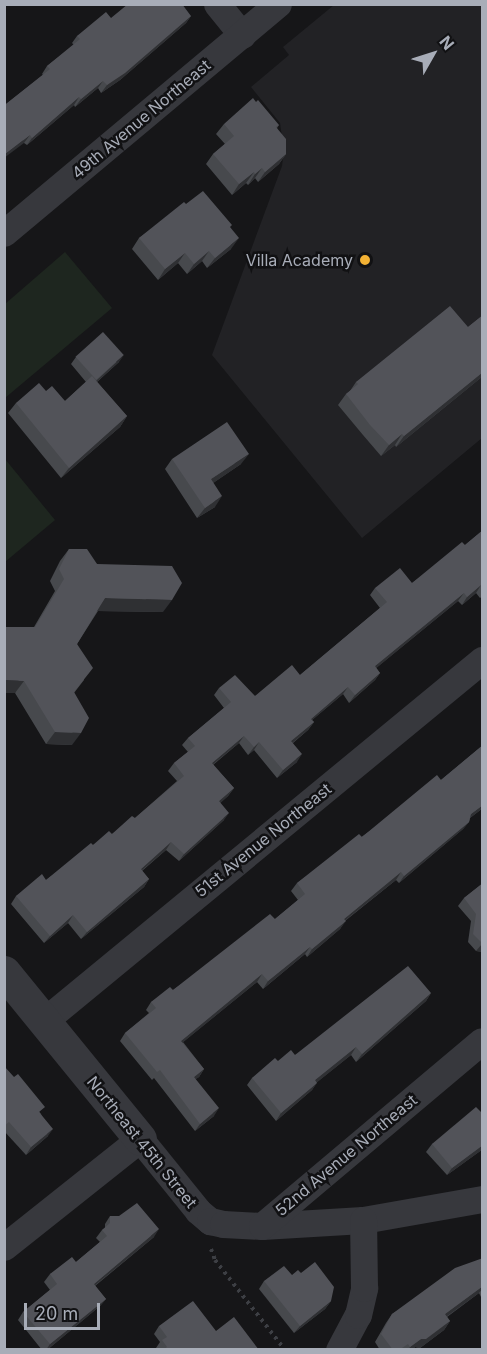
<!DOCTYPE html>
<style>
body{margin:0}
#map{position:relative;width:487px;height:1354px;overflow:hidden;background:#161618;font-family:Inter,sans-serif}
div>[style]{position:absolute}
.built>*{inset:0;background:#222225}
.green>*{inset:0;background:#1e261f}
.path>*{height:4px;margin-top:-2px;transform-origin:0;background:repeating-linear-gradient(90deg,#3d3f44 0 3px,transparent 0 7.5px)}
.minor>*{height:27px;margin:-13.5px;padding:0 13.5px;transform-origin:13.5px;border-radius:13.5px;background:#37383d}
.tertiary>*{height:33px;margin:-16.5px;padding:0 16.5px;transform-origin:16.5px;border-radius:16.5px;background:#37383d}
.wall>*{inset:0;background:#47494d}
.shaded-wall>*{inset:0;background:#2f3033}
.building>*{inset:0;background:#525359;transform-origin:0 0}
.dots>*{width:16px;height:16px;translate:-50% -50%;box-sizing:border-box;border:3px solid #111113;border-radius:50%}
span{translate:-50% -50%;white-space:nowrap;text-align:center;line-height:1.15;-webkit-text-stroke:5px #111113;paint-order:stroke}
.street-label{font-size:16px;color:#a8adb8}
.poi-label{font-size:16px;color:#a8adb8}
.right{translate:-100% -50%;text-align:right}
.frame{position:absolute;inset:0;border:6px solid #a8adb8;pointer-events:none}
.north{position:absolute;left:403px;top:24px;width:60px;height:60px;-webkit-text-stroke:4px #111113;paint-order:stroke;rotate:51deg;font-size:16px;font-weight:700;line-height:24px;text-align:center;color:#a8adb8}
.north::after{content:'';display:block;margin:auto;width:21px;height:27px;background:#a8adb8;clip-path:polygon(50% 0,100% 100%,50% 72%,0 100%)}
.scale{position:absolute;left:24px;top:1303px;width:76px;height:27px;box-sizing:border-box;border:3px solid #a8adb8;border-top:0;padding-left:8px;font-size:18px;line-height:21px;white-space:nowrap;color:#a8adb8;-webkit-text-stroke:4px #111113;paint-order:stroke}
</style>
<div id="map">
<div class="built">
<div style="clip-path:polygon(334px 5px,482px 5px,482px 438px,362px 538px,212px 355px,282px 166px,284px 151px,280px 123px,251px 87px,289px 55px,283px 47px)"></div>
</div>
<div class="green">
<div style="clip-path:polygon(65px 252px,112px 308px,5px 398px,5px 304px)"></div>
<div style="clip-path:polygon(5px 459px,55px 520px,5px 562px,4px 562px)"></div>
</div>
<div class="path">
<div style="left:211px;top:1249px;width:12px;rotate:70deg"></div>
<div style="left:215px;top:1260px;width:114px;rotate:52.1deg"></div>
</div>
<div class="minor">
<div style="left:217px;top:4px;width:40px;rotate:51deg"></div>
<div style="left:4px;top:233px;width:357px;rotate:-39.9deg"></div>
<div style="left:44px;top:1021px;width:568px;rotate:-39.5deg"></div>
<div style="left:262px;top:1226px;width:101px;rotate:-3.4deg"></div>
<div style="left:363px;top:1220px;width:121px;rotate:-10deg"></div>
<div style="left:4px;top:1247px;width:174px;rotate:-38.5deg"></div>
<div style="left:140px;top:1139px;width:92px;rotate:51.1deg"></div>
<div style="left:198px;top:1211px;width:16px;rotate:40deg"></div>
<div style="left:210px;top:1221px;width:13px;rotate:13deg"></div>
<div style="left:223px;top:1224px;width:39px;rotate:3deg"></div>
<div style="left:262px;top:1226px;width:287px;rotate:-40.1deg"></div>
<div style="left:339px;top:1350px;width:40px;rotate:-62deg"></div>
<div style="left:358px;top:1315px;width:28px;rotate:-77deg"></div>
<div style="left:364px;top:1288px;width:68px;rotate:-90.8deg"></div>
</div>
<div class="tertiary">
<div style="left:4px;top:972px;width:215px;rotate:50.8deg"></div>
</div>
<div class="wall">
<div style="clip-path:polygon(191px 16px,186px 23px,120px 80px,101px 93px,98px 88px,75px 107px,74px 105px,27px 145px,24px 143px,6px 104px,43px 75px,42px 74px,47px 66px,74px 45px,72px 43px,77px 36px,111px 18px)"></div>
<div style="clip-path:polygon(224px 124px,279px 125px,277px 128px,286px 154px,279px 164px,258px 182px,255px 178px,248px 185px,246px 183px,232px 195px,206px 164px,213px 154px,225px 144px,216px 134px)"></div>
<div style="clip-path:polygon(186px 204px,230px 228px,231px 249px,207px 268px,202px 261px,187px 274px,178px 263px,158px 280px,132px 249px,139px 238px)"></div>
<div style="clip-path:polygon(483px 315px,483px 376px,396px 447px,395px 445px,381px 456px,363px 435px,338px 405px,346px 394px,350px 391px,356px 382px,468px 327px)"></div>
<div style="clip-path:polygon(76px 357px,119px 362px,97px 382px,127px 416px,120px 427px,61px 478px,8px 413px,16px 403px,46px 391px,65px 401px,86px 382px,71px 364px)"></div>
<div style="clip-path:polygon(172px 459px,241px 464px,213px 483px,215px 507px,197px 518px,165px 469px)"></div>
<div style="clip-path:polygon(483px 530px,483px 596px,480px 598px,476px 593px,462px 605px,458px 601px,376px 668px,380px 673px,375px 680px,349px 703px,343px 694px,312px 720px,314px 722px,308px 730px,293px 743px,297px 762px,277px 778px,254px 750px,248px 755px,239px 743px,213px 765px,234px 788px,228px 796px,220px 803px,224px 820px,179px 861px,166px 850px,142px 871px,149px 879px,144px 887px,81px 939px,68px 923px,44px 943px,11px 904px,16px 896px,46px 880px,93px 845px,112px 834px,135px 818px,177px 781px,168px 771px,174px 763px,188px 752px,182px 745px,188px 738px,224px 708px,214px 695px,219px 688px,255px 696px,300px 675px,380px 608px,370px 595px,375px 588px,412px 583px,465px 545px)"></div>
<div style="clip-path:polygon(69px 549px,97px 564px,163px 612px,98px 611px,77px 644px,84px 680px,74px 693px,72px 745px,46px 744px,15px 693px,34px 627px,55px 591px,50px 581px,60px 561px)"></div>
<div style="clip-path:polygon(483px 745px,483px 808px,470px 818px,469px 822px,463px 829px,399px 883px,396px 880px,345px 921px,340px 929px,307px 957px,305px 954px,263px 989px,257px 982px,183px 1042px,204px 1069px,199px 1077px,195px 1079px,214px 1116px,195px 1131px,154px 1078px,152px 1080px,120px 1041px,125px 1033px,149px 1013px,146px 1010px,151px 1002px,173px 990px,275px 919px,298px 900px,291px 891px,297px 883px,441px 780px)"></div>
<div style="clip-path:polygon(483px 883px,483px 952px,476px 951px,468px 942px,471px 921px,458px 906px,464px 898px)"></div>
<div style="clip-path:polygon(431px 993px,426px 1001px,356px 1062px,351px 1055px,317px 1082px,312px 1090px,276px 1121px,247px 1085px,252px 1078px,278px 1061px,295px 1055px)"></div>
<div style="clip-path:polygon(4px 1066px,41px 1114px,48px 1136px,26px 1155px,4px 1131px)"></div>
<div style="clip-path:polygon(483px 1114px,483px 1149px,447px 1175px,426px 1152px,432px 1144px)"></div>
<div style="clip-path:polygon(110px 1216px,154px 1237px,95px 1286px,106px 1299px,100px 1306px,47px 1350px,42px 1350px,18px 1320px,23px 1312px,50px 1290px,44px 1282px,50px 1274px,76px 1262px,100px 1242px,96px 1238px,102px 1230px,105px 1228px,105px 1224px)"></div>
<div style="clip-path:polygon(483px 1258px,483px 1301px,479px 1293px,447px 1317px,450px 1321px,444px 1330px,420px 1348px,415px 1347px,412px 1350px,380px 1350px,375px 1342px,386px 1323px,392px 1314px)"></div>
<div style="clip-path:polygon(292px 1275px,331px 1301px,325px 1309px,294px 1333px,259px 1289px,264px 1281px)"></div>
<div style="clip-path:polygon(159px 1326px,216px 1331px,259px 1350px,158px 1350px,156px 1348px,160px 1342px,154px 1334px)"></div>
</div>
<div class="shaded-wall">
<div style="clip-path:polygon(191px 16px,186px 23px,120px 80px,101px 93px,107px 85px)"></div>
<div style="clip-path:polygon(103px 81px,98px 88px,75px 107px,81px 99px)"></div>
<div style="clip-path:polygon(79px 97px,74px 105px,27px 145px,32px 138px)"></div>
<div style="clip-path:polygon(30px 135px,24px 143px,4px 158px,4px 155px)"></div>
<div style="clip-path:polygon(286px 154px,279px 164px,258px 182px,265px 172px)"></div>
<div style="clip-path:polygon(262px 168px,255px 178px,248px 185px,255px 174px)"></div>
<div style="clip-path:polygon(254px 172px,246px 183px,232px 195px,239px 184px)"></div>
<div style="clip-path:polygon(239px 238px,231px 249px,207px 268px,215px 258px)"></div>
<div style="clip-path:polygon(209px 251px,202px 261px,187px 274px,194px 264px)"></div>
<div style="clip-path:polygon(185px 253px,178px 263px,158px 280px,165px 269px)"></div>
<div style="clip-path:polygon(124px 355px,119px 362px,91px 387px,97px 380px)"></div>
<div style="clip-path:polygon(483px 372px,483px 376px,396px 447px,404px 436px)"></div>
<div style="clip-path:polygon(127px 416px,120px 427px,61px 478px,69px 468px)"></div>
<div style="clip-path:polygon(402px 434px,395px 445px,381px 456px,389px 445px)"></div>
<div style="clip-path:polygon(249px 454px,241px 464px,203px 490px,211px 479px)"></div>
<div style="clip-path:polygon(222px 496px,215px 507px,197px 518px,205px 508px)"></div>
<div style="clip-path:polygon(481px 585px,476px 593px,462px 605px,467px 597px)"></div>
<div style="clip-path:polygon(464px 593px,458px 601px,369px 674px,375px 666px)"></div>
<div style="clip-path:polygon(105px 598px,172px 600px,163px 612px,96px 611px)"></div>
<div style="clip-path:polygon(380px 673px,375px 680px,349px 703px,355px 695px)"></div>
<div style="clip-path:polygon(4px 680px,24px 681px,15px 693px,4px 693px)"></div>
<div style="clip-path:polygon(348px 687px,343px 694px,305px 726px,311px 719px)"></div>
<div style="clip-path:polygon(314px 722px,308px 730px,286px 748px,291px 741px)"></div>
<div style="clip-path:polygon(55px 732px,81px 733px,72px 745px,46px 744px)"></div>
<div style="clip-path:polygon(244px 736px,239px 743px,206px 770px,212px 763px)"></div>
<div style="clip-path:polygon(259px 742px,254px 750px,248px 755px,254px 747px)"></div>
<div style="clip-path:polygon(302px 754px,297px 762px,277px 778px,283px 770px)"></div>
<div style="clip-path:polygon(234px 788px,228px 796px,214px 809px,219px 801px)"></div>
<div style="clip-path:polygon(483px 805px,483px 808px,466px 821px,471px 814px)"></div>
<div style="clip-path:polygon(229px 813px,224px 820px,179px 861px,184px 854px)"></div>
<div style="clip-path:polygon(469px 822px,463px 829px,399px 883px,404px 876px)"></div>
<div style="clip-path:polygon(171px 842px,166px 850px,135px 876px,141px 869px)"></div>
<div style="clip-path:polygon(401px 872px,396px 880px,338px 926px,344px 919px)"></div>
<div style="clip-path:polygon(149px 879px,144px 887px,81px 939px,87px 932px)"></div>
<div style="clip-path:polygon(73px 915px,68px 923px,44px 943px,50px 936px)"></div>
<div style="clip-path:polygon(346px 921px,340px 929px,307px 957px,312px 949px)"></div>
<div style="clip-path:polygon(482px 944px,483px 944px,483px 952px,476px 951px)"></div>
<div style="clip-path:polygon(310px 947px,305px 954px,263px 989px,268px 981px)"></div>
<div style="clip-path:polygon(262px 974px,257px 982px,176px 1048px,181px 1041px)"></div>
<div style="clip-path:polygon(431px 993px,426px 1001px,356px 1062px,362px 1054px)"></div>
<div style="clip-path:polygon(356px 1047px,351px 1055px,310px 1088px,315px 1080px)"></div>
<div style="clip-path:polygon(204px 1069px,199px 1077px,188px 1085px,194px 1077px)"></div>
<div style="clip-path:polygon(317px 1083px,312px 1090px,276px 1121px,281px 1113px)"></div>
<div style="clip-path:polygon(219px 1108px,214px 1116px,195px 1131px,200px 1124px)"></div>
<div style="clip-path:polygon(53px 1129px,48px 1136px,26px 1155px,31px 1147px)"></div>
<div style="clip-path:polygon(483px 1145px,483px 1149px,447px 1175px,452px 1168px)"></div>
<div style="clip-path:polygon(159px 1229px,154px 1237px,88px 1291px,94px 1284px)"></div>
<div style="clip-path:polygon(483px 1286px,483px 1288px,479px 1293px,439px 1322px,445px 1314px)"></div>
<div style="clip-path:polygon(106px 1299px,100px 1306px,47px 1350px,46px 1350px,50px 1344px)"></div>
<div style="clip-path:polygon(331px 1301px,325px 1309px,294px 1333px,300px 1326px)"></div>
<div style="clip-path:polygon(450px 1321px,444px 1330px,420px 1348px,415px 1347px,412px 1350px,408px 1350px,410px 1347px,421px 1339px)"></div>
</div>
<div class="building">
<div style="clip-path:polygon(128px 4px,182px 4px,191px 16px,125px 73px,107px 85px,103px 81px,81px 99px,79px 97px,32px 138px,30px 135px,4px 155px,4px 102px,6px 104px,50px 69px,47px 66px,80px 39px,77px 36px,106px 12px,111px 18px)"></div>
<div style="clip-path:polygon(253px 98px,256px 102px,258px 100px,279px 125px,276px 127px,286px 139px,286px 154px,265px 172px,262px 168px,255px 174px,254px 172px,239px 184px,213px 154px,234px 136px,224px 124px)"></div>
<div style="clip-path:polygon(203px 191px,232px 225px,230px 227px,239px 238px,215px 258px,209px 251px,194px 264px,185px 253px,165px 269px,139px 238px,184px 202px,186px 204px)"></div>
<div style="clip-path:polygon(450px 306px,468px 327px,483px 315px,483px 372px,404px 436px,402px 434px,389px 445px,370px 425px,346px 394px,358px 384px,356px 382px)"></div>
<div style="left:103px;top:332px;width:31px;height:37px;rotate:48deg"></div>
<div style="clip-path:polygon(92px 376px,127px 416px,69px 468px,16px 403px,39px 383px,46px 391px,52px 386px,65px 401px)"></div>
<div style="clip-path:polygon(227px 422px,249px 454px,211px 479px,222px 496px,205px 508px,172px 459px)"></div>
<div style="clip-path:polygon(483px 530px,483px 587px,481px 585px,467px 597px,464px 593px,375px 666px,380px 673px,355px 695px,348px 687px,311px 719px,314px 722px,291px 741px,302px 754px,283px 770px,259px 742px,254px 747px,244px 736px,212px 763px,234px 788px,219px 801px,229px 813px,184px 854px,171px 842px,141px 869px,149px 879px,87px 932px,73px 915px,50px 936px,16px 896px,42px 874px,46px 880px,91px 843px,93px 845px,109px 831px,112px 834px,132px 816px,135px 818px,184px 776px,174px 763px,195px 746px,188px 738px,231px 702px,219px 688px,235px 675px,255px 696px,292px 665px,300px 675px,387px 602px,375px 588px,400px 568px,412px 583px,462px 542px,465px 545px)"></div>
<div style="clip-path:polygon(69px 549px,87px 549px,97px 564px,172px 566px,182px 583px,172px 600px,105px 598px,77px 644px,93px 668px,74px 692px,89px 718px,81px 733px,55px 732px,24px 681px,4px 680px,4px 627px,35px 627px,64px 579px,59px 569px)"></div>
<div style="clip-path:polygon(483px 745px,483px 805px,471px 814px,469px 822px,404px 876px,401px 872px,344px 919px,346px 921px,312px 949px,310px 947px,268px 981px,262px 974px,181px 1041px,204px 1069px,194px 1077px,219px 1108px,200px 1124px,160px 1070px,157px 1072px,125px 1033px,156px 1008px,151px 1002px,170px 987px,173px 990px,270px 914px,275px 919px,305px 894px,297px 883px,359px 834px,362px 837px,437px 775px,441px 780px)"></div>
<div style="clip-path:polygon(483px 883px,483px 944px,473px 934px,476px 914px,464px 898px)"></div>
<div style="clip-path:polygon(408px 966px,431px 993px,362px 1054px,356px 1047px,315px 1080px,317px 1083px,281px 1113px,252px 1078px,275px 1058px,278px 1061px,291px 1050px,295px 1055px)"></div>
<div style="clip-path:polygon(4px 1066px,14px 1077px,18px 1074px,45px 1107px,39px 1112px,53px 1129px,31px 1147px,9px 1122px,4px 1126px)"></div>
<div style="clip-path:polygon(476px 1107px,483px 1114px,483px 1145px,452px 1168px,432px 1144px)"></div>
<div style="clip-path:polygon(137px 1203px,159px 1229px,94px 1284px,106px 1299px,50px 1344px,23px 1312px,57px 1284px,50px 1274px,72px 1257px,76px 1262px,107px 1236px,102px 1230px,110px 1223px,110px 1216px,119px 1216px)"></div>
<div style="clip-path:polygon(483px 1258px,483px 1286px,445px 1314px,450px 1321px,426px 1339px,421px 1339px,410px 1347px,408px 1344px,399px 1350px,393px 1350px,381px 1334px,392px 1314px,455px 1268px)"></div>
<div style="clip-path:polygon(315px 1262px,334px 1287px,331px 1301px,300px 1326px,264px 1281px,284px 1266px,292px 1275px,298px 1270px,301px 1273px)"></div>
<div style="clip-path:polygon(193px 1301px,216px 1331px,234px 1317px,259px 1350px,163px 1350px,167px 1347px,162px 1340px,167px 1337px,159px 1326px)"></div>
</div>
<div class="dots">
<div style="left:365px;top:260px;background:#f2b134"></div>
</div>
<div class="street-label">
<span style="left:141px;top:119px;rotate:-40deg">49th Avenue Northeast</span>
<span style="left:263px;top:840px;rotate:-39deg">51st Avenue Northeast</span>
<span style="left:142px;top:1142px;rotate:51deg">Northeast 45th Street</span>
<span style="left:346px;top:1155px;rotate:-40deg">52nd Avenue Northeast</span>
</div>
<div class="poi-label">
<span class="right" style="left:353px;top:260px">Villa Academy</span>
</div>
<div class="frame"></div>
<div class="north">N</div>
<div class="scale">20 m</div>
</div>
